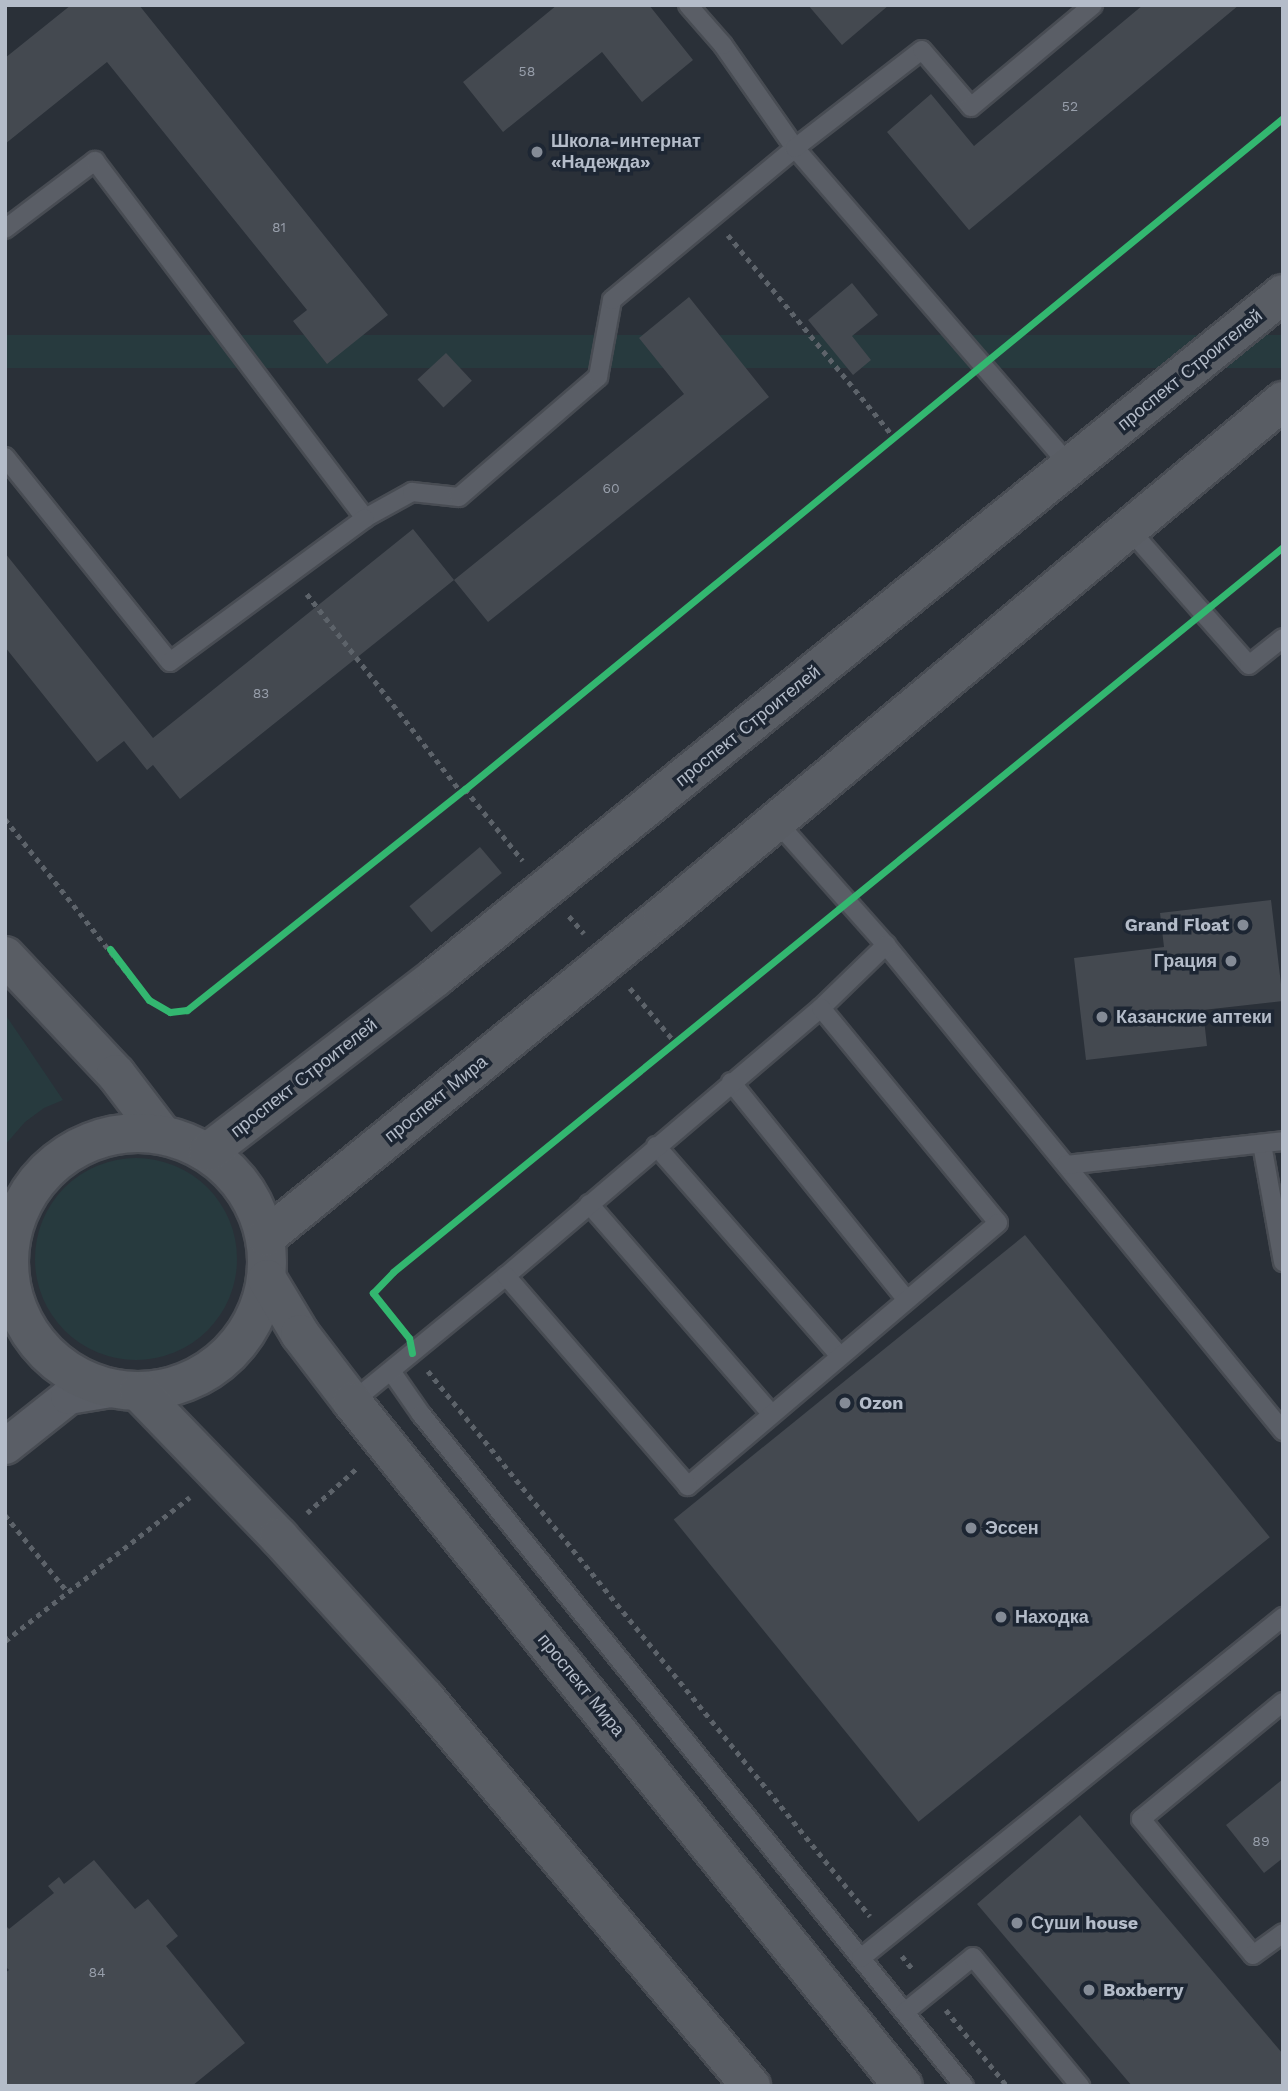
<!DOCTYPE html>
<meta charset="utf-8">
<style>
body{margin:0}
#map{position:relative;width:1288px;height:2091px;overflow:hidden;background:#2a3038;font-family:"Work Sans",sans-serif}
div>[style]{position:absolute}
.green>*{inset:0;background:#273a3e;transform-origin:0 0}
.round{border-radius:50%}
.building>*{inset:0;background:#444950;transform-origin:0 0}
.path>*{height:4.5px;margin-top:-2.25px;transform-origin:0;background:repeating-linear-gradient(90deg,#5d636a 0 5px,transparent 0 10px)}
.roads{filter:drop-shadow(2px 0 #484c53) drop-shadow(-2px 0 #484c53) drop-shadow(0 2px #484c53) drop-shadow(0 -2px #484c53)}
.lane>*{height:18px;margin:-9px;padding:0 9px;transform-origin:9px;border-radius:9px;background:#5a5e66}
.street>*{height:35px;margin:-17.5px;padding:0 17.5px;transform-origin:17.5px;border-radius:17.5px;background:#5a5e66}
.secondary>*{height:38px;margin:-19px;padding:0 19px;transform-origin:19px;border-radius:19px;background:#595d64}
.secondary>.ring{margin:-19px;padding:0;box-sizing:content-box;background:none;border:38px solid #595d64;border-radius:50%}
.cycleway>*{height:7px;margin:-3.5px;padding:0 3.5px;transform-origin:3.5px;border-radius:3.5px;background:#33b770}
.dots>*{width:19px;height:19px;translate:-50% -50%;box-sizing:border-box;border:4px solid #1d2633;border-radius:50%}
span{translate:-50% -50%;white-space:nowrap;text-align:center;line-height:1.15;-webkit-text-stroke:7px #1d2633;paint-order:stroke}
.number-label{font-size:14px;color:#989fab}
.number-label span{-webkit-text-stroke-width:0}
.poi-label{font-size:18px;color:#b4bcc9;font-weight:700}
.left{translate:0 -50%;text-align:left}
.right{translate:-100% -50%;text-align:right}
.street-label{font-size:18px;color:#b4bcc9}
.frame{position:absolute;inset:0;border:7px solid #b4bcc9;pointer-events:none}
</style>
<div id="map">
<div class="green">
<div style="left:1283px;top:335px;width:33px;height:1293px;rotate:90deg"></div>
<div style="clip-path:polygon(5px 1014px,63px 1100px,44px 1108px,25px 1122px,5px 1145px)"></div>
<div class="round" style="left:35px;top:1158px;width:202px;height:202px"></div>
</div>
<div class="building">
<div style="clip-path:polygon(71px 5px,139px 5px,388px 315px,327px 364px,293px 321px,307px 310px,107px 62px,5px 144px,5px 58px)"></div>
<div style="clip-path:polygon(557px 5px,649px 5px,693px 60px,642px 102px,602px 52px,503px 132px,463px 82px)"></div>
<div style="clip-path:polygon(808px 5px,889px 5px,842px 45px)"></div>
<div style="clip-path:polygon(1143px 5px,1239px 5px,969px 230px,887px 132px,931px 94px,974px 146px)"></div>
<div style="clip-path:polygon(852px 283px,878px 315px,852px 336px,871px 360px,853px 375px,808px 320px)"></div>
<div style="clip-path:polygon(689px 297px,769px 397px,488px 622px,454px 580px,684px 394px,639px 338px)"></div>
<div style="left:446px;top:353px;width:38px;height:39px;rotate:47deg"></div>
<div style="clip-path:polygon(413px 529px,454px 580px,180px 799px,153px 765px,147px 770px,124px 741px,97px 762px,5px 647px,5px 553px,153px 738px)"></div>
<div style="left:480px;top:847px;width:34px;height:92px;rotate:50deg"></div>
<div style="clip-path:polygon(1271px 900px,1283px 1001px,1203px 1010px,1207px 1046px,1086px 1060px,1074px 958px,1164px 947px,1160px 913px)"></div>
<div style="left:1025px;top:1235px;width:389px;height:452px;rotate:51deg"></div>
<div style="clip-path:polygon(1283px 1779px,1283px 1858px,1264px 1873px,1226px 1825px)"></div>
<div style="clip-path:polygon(1080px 1815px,1283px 2054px,1283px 2086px,1132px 2086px,977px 1904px)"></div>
<div style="clip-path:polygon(94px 1860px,135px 1909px,148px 1899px,178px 1936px,166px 1946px,245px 2043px,192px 2086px,5px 2086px,5px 1973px,9px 1970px,5px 1966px,5px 1925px,9px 1929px,54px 1893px,48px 1886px,59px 1877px,64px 1884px)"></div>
</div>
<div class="path">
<div style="left:728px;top:235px;width:261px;rotate:50.6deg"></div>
<div style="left:1003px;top:348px;width:362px;rotate:-39.4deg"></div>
<div style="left:307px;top:594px;width:251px;rotate:52.1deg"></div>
<div style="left:465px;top:789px;width:92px;rotate:51.1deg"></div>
<div style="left:5px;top:819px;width:231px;rotate:51.5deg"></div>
<div style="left:149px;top:1000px;width:24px;rotate:30deg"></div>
<div style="left:170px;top:1012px;width:17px;rotate:-7deg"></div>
<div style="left:187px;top:1010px;width:355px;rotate:-38.5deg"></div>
<div style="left:465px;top:789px;width:645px;rotate:-39.34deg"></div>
<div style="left:569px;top:916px;width:23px;rotate:49deg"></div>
<div style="left:630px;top:988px;width:69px;rotate:50.3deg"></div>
<div style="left:428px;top:1371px;width:702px;rotate:50.96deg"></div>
<div style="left:307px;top:1513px;width:69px;rotate:-42deg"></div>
<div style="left:5px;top:1515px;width:98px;rotate:50.8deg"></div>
<div style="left:5px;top:1641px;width:234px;rotate:-37.9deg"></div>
<div style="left:902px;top:1956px;width:19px;rotate:51deg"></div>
<div style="left:946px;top:2010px;width:97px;rotate:51.2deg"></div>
</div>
<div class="roads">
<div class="lane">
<div style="left:5px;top:229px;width:113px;rotate:-37.1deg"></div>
<div style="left:95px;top:161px;width:448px;rotate:52.9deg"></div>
<div style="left:365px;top:518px;width:54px;rotate:-29deg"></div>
<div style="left:412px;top:492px;width:47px;rotate:6.1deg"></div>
<div style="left:459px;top:497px;width:184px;rotate:-40.8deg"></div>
<div style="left:598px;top:377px;width:78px;rotate:-79.7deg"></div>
<div style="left:612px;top:300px;width:238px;rotate:-39.7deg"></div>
<div style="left:795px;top:148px;width:126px;rotate:-125deg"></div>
<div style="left:723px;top:45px;width:53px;rotate:-131.2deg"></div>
<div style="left:5px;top:457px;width:263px;rotate:51.2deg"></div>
<div style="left:170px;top:662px;width:242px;rotate:-36.4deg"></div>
<div style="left:1071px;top:467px;width:422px;rotate:-130.9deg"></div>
<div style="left:795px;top:148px;width:160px;rotate:-37.7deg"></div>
<div style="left:922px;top:50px;width:75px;rotate:49.3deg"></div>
<div style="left:971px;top:107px;width:159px;rotate:-39.9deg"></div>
<div style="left:1129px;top:529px;width:181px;rotate:48.6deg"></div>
<div style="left:1249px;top:665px;width:43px;rotate:-38.5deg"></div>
<div style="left:776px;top:821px;width:166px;rotate:48.4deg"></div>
<div style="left:886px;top:945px;width:628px;rotate:50.76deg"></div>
<div style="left:821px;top:1008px;width:91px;rotate:-44.1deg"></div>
<div style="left:731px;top:1082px;width:279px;rotate:51.1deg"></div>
<div style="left:1262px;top:1144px;width:120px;rotate:79.9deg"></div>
<div style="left:656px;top:1146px;width:278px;rotate:48.8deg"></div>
<div style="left:1066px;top:1165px;width:218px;rotate:-6.3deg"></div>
<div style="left:589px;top:1204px;width:277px;rotate:49deg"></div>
<div style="left:391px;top:1371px;width:52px;rotate:55.1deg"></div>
<div style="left:421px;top:1414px;width:864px;rotate:51.06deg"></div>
<div style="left:352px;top:1402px;width:199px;rotate:-39.3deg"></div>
<div style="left:506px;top:1276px;width:414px;rotate:-40.4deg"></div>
<div style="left:821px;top:1008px;width:278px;rotate:50.5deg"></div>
<div style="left:998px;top:1223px;width:407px;rotate:139.7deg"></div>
<div style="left:688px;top:1486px;width:278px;rotate:-130.9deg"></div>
<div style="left:1283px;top:1702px;width:184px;rotate:140.5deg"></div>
<div style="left:1141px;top:1819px;width:176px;rotate:50.5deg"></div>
<div style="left:1253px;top:1955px;width:37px;rotate:-36deg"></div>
<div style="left:861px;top:1958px;width:543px;rotate:-38.94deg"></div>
<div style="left:905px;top:2012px;width:87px;rotate:-39deg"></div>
<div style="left:973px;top:1957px;width:168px;rotate:50.3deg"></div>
</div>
<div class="street">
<div style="left:5px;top:1313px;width:14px;rotate:-45deg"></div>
<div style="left:5px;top:1446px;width:80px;rotate:-38.4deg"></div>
<div style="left:68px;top:1396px;width:43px;rotate:-9.5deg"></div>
</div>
<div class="secondary">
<div style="left:5px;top:956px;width:162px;rotate:46.8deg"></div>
<div style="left:116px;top:1074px;width:74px;rotate:52.7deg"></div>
<div class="ring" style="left:9px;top:1133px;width:220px;height:220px"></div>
<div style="left:208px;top:1152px;width:287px;rotate:-37.5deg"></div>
<div style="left:436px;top:977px;width:1088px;rotate:-38.88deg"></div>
<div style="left:266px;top:1237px;width:510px;rotate:-39.03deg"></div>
<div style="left:662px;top:916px;width:807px;rotate:-39.67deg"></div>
<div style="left:267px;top:1279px;width:64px;rotate:59deg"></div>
<div style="left:300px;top:1334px;width:86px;rotate:52.6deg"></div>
<div style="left:352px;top:1402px;width:878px;rotate:51.15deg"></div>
<div style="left:139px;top:1392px;width:202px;rotate:46deg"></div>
<div style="left:279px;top:1537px;width:217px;rotate:47.8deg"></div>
<div style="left:425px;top:1698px;width:507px;rotate:49.96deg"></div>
</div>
</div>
<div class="cycleway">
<div style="left:110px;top:949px;width:64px;rotate:52.6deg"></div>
<div style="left:149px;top:1000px;width:24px;rotate:30deg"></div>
<div style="left:170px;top:1012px;width:17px;rotate:-7deg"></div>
<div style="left:187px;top:1010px;width:355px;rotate:-38.5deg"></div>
<div style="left:465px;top:789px;width:1058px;rotate:-39.36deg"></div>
<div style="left:412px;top:1353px;width:15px;rotate:-101deg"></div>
<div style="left:409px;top:1338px;width:58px;rotate:-128.7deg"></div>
<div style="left:373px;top:1293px;width:29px;rotate:-46deg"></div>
<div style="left:393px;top:1272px;width:1148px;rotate:-39.17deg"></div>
</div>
<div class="dots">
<div style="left:537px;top:152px;background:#848b96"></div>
<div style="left:1243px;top:925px;background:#848b96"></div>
<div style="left:1231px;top:961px;background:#848b96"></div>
<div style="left:1102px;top:1017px;background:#848b96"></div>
<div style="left:845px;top:1403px;background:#848b96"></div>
<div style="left:971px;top:1528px;background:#848b96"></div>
<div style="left:1001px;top:1617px;background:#848b96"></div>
<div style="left:1017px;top:1923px;background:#848b96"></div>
<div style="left:1089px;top:1990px;background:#848b96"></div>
</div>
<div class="number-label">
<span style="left:527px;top:71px">58</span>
<span style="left:1070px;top:106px">52</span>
<span style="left:279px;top:227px">81</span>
<span style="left:611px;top:488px">60</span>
<span style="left:261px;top:693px">83</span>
<span style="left:1261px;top:1841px">89</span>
<span style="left:97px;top:1972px">84</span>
</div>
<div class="poi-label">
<span class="left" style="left:551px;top:152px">Школа-интернат<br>«Надежда»</span>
<span class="right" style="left:1229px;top:925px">Grand Float</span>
<span class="right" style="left:1217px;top:961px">Грация</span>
<span class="left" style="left:1116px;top:1017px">Казанские аптеки</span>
<span class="left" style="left:859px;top:1403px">Ozon</span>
<span class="left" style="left:985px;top:1528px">Эссен</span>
<span class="left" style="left:1015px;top:1617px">Находка</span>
<span class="left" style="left:1031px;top:1923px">Суши house</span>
<span class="left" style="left:1103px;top:1990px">Boxberry</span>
</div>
<div class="street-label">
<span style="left:1190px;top:370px;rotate:-39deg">проспект Строителей</span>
<span style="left:748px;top:726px;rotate:-39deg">проспект Строителей</span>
<span style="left:304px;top:1078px;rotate:-38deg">проспект Строителей</span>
<span style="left:436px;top:1099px;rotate:-39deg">проспект Мира</span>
<span style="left:581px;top:1685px;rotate:51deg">проспект Мира</span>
</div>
<div class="frame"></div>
</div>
